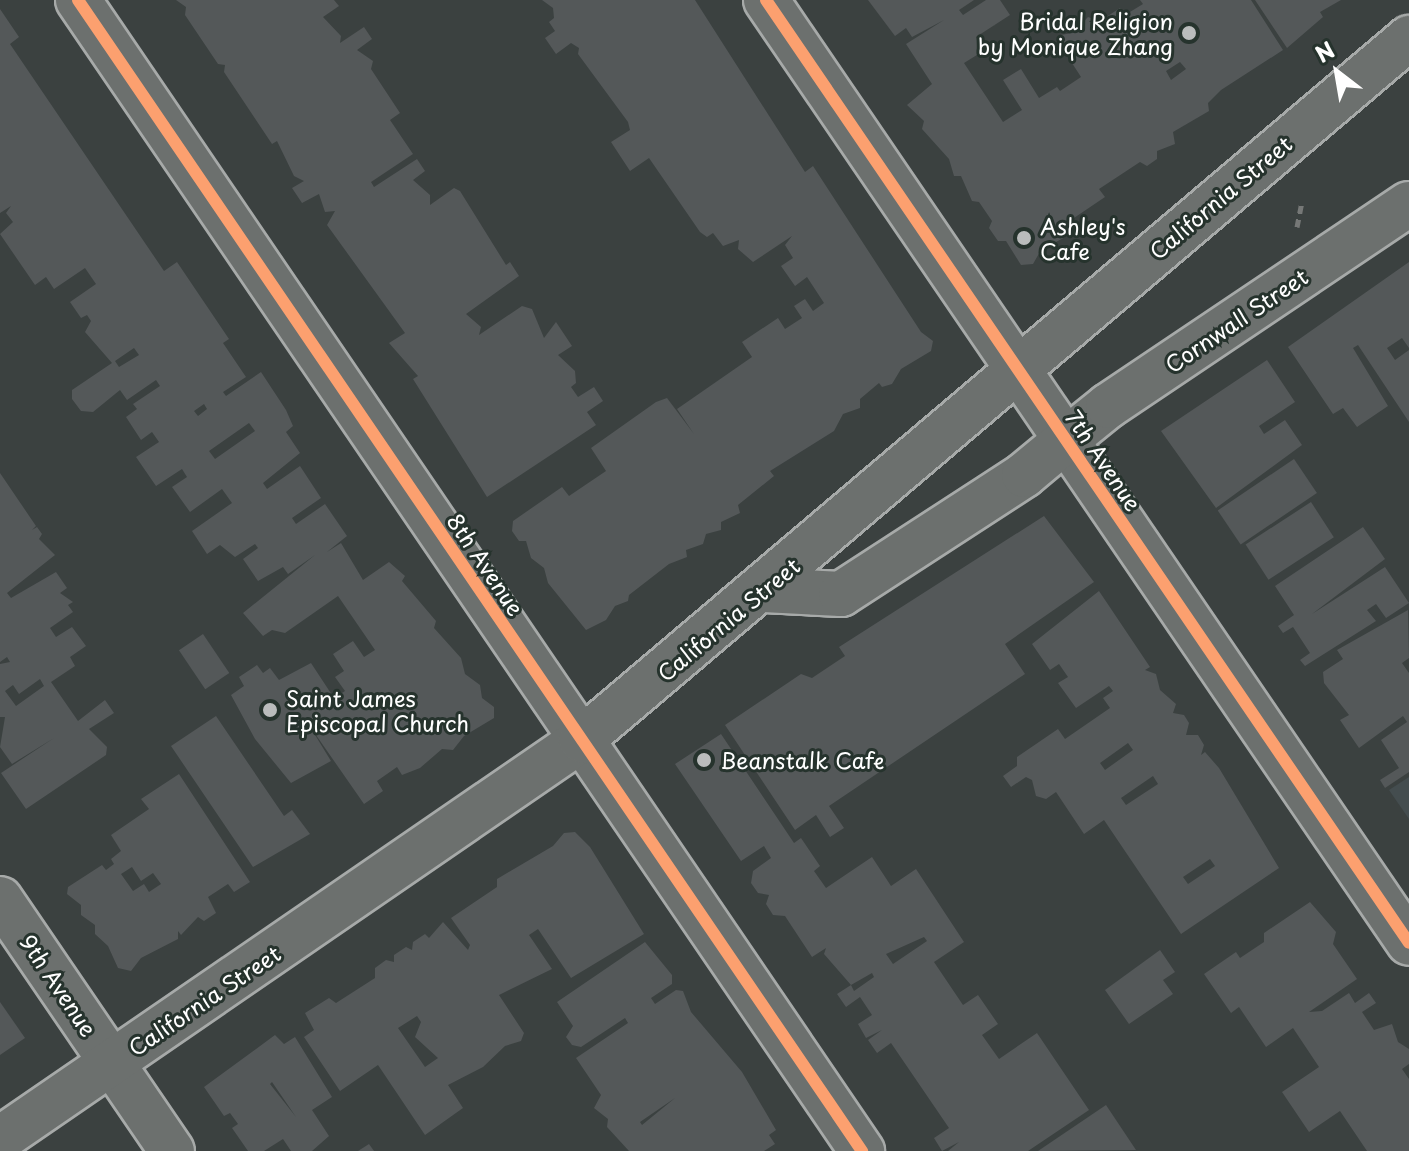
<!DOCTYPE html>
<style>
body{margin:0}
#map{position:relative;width:1409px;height:1151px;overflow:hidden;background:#3b4140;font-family:"Playpen Sans",sans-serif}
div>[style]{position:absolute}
.built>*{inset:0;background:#444d4f}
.building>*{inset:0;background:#545859;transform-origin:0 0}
.path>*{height:5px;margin-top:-2.5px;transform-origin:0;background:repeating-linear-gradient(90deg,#767877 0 8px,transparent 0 14px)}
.roads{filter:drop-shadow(2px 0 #a7aaa9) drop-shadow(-2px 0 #a7aaa9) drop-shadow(0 2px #a7aaa9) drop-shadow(0 -2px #a7aaa9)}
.minor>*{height:44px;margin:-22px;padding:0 22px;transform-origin:22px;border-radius:22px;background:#6c706e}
.secondary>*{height:44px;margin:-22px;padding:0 22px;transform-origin:22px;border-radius:22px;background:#6c706e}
.cycleway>*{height:12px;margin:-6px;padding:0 6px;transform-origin:6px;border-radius:6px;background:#fca06f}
.dots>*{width:22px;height:22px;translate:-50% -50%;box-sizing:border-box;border:4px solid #26332d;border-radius:50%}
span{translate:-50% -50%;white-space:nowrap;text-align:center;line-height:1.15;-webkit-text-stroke:6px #26332d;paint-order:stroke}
.poi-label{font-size:22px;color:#fff}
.right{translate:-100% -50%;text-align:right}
.left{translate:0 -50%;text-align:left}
.street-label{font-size:22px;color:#fff}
.north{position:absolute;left:1297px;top:32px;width:80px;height:80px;-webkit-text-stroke:6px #26332d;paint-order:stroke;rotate:329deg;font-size:22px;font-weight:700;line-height:32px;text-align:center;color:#fff}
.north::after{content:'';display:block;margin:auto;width:28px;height:36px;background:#fff;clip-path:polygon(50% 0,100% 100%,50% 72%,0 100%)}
</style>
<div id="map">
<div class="built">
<div style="clip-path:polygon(1409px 777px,1409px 819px,1389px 790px)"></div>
</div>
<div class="building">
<div style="clip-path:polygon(176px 0,334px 0,339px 6px,323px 17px,341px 36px,340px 43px,364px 27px,372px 39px,357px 50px,373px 61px,371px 69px,400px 113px,390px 120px,413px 154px,371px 182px,374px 187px,417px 159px,425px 171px,413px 180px,430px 195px,430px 205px,454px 188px,460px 191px,506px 265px,510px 262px,519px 276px,466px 314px,481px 327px,479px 335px,522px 306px,532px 309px,544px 338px,556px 322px,572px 346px,558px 355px,575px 371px,576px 383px,571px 387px,578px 397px,594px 387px,603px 401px,587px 412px,596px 425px,487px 497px,413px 379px,418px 376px,389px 343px,405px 333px,327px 225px,335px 211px,325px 212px,319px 194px,302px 203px,292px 188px,304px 181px,294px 176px,277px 141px,272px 144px,224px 72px,225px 65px,218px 64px,185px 15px,186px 7px)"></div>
<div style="clip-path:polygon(542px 0,695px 0,805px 172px,813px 166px,921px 332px,933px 341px,931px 351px,901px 369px,892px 384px,882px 387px,879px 383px,860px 399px,860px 408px,843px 414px,834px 431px,770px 471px,774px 476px,738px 505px,740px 513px,721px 522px,721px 530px,706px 534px,703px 544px,686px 550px,687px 557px,669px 564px,629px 595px,628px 601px,615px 606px,606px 620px,586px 630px,548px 583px,544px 568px,531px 558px,526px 541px,519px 541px,512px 531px,513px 521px,562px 487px,569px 496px,606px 471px,591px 448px,656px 402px,667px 398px,694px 434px,677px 409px,752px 357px,742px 342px,778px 318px,785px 329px,802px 318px,794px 306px,805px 299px,813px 311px,824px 303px,807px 277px,795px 286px,781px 266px,793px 258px,785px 245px,792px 236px,753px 262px,738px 249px,739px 240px,723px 246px,713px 233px,707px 237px,700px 232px,649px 158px,630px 171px,611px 142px,630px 130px,628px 122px,578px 54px,579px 48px,571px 43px,556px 54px,545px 38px,555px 31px,549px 22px,554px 18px,553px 8px)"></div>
<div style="clip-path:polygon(evenodd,868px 0,974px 0,959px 10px,963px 15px,986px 0,1000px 0,1010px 15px,976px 37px,985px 50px,964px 63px,1003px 122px,1022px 110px,1003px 80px,1021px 69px,1039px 98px,1057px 87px,1060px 91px,1081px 77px,1059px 43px,1060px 35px,1073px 33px,1088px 17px,1100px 21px,1120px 8px,1125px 15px,1143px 4px,1140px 0,1251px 0,1283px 50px,1221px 90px,1208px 103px,1209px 111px,1173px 132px,1175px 144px,1157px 151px,1157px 159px,1147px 166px,1140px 162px,1099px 189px,1105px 197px,1068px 222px,1069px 235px,1041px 250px,1033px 264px,1021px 265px,1006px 241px,998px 241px,989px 228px,992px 221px,979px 202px,972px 201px,961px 176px,954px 176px,949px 159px,922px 129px,924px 121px,907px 105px,932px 84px,906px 44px,944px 20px,912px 37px,906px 28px,895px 36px,868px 0,1180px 62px,1186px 69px,1171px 80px,1166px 71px,1180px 62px)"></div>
<div style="clip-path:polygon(1255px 0,1341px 0,1320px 12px,1323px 17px,1287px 48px)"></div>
<div style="clip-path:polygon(evenodd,0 9px,19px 37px,10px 44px,164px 271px,177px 262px,229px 339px,223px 343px,246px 377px,223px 392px,226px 396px,261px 372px,286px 410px,293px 426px,286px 432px,300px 453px,263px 483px,267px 489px,300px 466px,321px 498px,292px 518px,296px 524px,325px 504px,347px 536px,327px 552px,341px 543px,363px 580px,389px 562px,405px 576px,402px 581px,436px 621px,434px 628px,461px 658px,465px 674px,480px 685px,482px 698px,494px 707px,494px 718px,464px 736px,453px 750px,442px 749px,420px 768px,402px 775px,397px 767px,377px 781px,383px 791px,364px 804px,309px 725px,331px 761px,291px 783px,255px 739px,231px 695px,244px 686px,239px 677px,257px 665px,263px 673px,270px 668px,279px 680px,311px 663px,334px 698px,345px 691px,335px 677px,344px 671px,333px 654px,353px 641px,364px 657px,375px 650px,338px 596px,285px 633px,272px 630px,263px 636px,243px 613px,315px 555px,288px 574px,283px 567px,258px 581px,243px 559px,258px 548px,255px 544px,235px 557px,220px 545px,207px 554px,192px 531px,232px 503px,222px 489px,190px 512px,172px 487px,187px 477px,182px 469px,156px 486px,136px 457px,159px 442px,152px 432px,141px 440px,126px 417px,137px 409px,133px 404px,160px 386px,156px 380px,127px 400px,120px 390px,93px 412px,81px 411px,72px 399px,72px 390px,112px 363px,85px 332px,91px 321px,87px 315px,81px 318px,70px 302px,96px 284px,85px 268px,54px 289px,46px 277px,35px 285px,0 234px,13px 222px,6px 213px,11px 206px,0 213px,0 9px,134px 348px,139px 355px,119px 367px,115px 361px,134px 348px,0 9px,204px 404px,207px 409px,198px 416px,194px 411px,204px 404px,0 9px,249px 423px,255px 431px,215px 459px,209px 451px,249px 423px)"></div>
<div style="clip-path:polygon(1409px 262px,1409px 348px,1402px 338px,1387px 348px,1395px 360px,1409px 350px,1409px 422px,1358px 345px,1353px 348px,1388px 406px,1357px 427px,1343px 408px,1333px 414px,1288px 347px)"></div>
<div style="clip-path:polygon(1267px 360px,1295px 402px,1259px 426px,1264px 434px,1285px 420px,1302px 445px,1216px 508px,1161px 431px)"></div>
<div style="left:1294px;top:459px;width:41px;height:92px;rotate:56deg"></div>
<div style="clip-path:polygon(evenodd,0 473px,36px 526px,32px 530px,37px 527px,42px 534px,39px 539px,55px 555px,7px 593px,11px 598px,56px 572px,67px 588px,60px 593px,73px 602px,68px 605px,73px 612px,50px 628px,56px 637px,72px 627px,86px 646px,70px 657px,75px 666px,51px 682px,78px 721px,105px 700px,114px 713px,89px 729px,107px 747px,106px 755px,26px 809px,1px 773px,54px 738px,12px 764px,0 747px,5px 717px,0 717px,0 664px,10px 662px,7px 657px,0 662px,0 473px,40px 679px,44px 686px,16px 706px,5px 691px,13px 685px,19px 694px,40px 679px)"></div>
<div style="left:1311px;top:502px;width:42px;height:78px;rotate:57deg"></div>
<div style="clip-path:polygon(1044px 516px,1094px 582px,1005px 644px,1025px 674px,829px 806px,844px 828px,830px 837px,816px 815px,795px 830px,725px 725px,801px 674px,812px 678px,845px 656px,839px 647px)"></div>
<div style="clip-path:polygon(1363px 527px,1385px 559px,1312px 614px,1385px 567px,1409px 603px,1386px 618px,1376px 604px,1367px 610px,1376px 621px,1305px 666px,1300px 660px,1310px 653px,1293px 627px,1283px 633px,1278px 626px,1294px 615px,1275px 586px)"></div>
<div style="clip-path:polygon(evenodd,1099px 591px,1150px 667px,1145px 670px,1156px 674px,1160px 690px,1176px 704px,1173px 713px,1184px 715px,1189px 723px,1186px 735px,1198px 735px,1204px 745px,1201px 755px,1205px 752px,1219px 768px,1279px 868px,1181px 934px,1104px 820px,1084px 834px,1056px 792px,1046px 799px,1036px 796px,1032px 780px,1026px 777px,1011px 787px,1003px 776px,1017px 766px,1017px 757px,1058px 729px,1065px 739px,1110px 708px,1103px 698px,1113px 691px,1109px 686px,1076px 708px,1058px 683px,1068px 677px,1059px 664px,1050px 670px,1032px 644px,1099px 591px,1128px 743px,1133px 750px,1105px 770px,1100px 763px,1128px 743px,1099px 591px,1153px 776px,1158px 784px,1126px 805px,1121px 798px,1153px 776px,1099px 591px,1210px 859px,1215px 866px,1188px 884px,1183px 877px,1210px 859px)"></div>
<div style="clip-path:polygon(1408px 610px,1409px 658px,1402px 663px,1409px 673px,1409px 772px,1385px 788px,1380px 780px,1399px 768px,1381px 740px,1407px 722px,1403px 716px,1359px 748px,1340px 720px,1349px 715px,1324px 683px,1323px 672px,1343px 659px,1337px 650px)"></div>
<div style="left:203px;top:634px;width:47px;height:29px;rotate:56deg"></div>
<div style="clip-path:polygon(216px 716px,284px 816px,292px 810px,310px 834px,253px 867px,171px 746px)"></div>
<div style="clip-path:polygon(evenodd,721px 734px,794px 843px,801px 838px,820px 866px,814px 871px,826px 888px,872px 857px,891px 886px,916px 869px,964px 942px,934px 962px,963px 1005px,978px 995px,998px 1024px,982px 1035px,999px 1059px,1037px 1033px,1089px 1110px,1028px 1151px,948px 1151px,959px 1142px,942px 1151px,934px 1138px,949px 1128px,891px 1043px,877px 1053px,868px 1040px,882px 1030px,866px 1038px,858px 1024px,872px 1015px,860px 997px,846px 1007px,837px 994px,851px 985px,824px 954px,826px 948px,812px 957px,785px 916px,773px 915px,766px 904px,769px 895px,758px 893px,751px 883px,753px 871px,771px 858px,764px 846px,741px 861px,675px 764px,721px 734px,924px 937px,927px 941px,893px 964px,886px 954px,924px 937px,721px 734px,872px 973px,874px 977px,854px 991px,851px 985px,872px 973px)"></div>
<div style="clip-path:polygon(evenodd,179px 774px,250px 882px,234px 892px,228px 884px,208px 897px,216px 913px,204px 921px,198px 917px,181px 935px,178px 931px,178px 939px,141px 958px,131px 971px,118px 968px,108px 946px,95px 934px,95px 925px,81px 915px,81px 905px,67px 894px,68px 887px,102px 865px,106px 870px,114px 864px,111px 859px,121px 851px,111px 835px,149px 809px,141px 799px,179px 774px,132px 867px,141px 881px,153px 873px,161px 884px,149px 892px,144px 884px,133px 891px,121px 874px,132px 867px)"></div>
<div style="clip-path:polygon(evenodd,575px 832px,590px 847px,644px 934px,571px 978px,538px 929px,529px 935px,552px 969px,499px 995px,524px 1033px,521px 1041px,505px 1046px,483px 1067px,448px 1085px,463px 1108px,425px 1135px,378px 1065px,340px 1091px,304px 1037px,314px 1030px,305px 1013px,329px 998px,336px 1003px,375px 978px,375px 968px,386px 960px,394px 962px,394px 955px,406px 947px,412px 950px,413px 942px,425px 934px,429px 938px,443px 922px,468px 950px,470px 945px,451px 918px,497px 887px,497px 879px,553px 846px,564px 833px,575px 832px,417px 1016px,421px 1022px,415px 1037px,438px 1058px,425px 1067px,398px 1028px,417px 1016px)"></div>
<div style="clip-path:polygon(1310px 902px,1336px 932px,1333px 944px,1357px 979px,1309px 1012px,1322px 1011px,1349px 993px,1355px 1003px,1369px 993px,1376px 1003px,1362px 1012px,1374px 1030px,1392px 1024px,1398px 1042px,1409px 1049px,1409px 1064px,1402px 1069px,1409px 1079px,1409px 1151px,1367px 1151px,1340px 1111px,1309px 1132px,1282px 1092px,1319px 1067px,1293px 1028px,1266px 1047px,1239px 1007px,1231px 1013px,1204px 974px,1236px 952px,1240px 958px,1264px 942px,1264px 933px)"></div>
<div style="clip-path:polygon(evenodd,645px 942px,672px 975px,672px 984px,651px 998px,655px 1004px,676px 990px,683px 991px,691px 1012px,742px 1072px,776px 1130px,769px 1135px,775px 1144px,764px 1151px,629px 1151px,607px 1127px,608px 1119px,594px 1108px,601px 1095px,576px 1058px,628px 1023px,625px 1018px,581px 1047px,572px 1045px,566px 1037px,573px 1026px,557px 1002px,645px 942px,675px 1098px,642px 1125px,640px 1122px,675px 1098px)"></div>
<div style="clip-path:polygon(1160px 950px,1175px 972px,1163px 980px,1173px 994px,1129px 1024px,1105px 990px)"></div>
<div style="clip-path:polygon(0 1002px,25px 1038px,0 1055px)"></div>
<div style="clip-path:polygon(evenodd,275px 1035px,284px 1044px,295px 1037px,332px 1097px,312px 1110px,329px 1136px,312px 1151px,291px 1151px,283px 1139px,264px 1151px,248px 1151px,232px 1128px,238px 1124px,230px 1113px,224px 1116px,204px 1087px,275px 1035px,272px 1082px,296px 1117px,270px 1084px,272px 1082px)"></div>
<div style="clip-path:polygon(1106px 1105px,1136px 1150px,1038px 1151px)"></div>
<div style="clip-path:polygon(369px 1144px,374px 1151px,358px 1151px)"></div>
</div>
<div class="path">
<div style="left:1297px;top:227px;width:26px;rotate:-79deg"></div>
</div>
<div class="roads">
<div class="minor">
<div style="left:78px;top:0;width:1393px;rotate:55.74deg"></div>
<div style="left:766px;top:0;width:1141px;rotate:55.71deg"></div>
<div style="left:1066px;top:440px;width:54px;rotate:-39deg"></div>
<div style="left:1108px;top:406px;width:362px;rotate:-33.9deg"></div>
<div style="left:0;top:899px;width:305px;rotate:55.7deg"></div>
</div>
<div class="secondary">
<div style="left:764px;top:590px;width:77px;rotate:3deg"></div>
<div style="left:841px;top:594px;width:218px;rotate:-33deg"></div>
<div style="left:1024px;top:475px;width:55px;rotate:-39.8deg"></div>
<div style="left:0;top:1139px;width:705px;rotate:-34.48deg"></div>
<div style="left:581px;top:740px;width:1086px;rotate:-40.29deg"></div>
</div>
</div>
<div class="cycleway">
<div style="left:78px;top:0;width:1393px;rotate:55.74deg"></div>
<div style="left:766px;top:0;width:1141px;rotate:55.71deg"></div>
</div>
<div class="dots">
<div style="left:1189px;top:33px;background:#babcbc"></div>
<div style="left:1024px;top:238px;background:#babcbc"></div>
<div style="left:270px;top:710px;background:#babcbc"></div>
<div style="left:704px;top:760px;background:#babcbc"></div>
</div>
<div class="poi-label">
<span class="right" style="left:1173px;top:33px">Bridal Religion<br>by Monique Zhang</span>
<span class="left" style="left:1040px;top:238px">Ashley's<br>Cafe</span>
<span class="left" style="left:286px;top:710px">Saint James<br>Episcopal Church</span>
<span class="left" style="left:720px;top:760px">Beanstalk Cafe</span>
</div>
<div class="street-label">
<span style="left:1220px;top:197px;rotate:-40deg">California Street</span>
<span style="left:1236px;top:320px;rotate:-34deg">Cornwall Street</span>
<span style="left:1104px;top:460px;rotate:56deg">7th Avenue</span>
<span style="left:486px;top:564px;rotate:56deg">8th Avenue</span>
<span style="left:728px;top:619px;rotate:-40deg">California Street</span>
<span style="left:59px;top:985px;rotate:56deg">9th Avenue</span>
<span style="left:204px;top:1000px;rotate:-34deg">California Street</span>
</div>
<div class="north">N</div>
</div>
